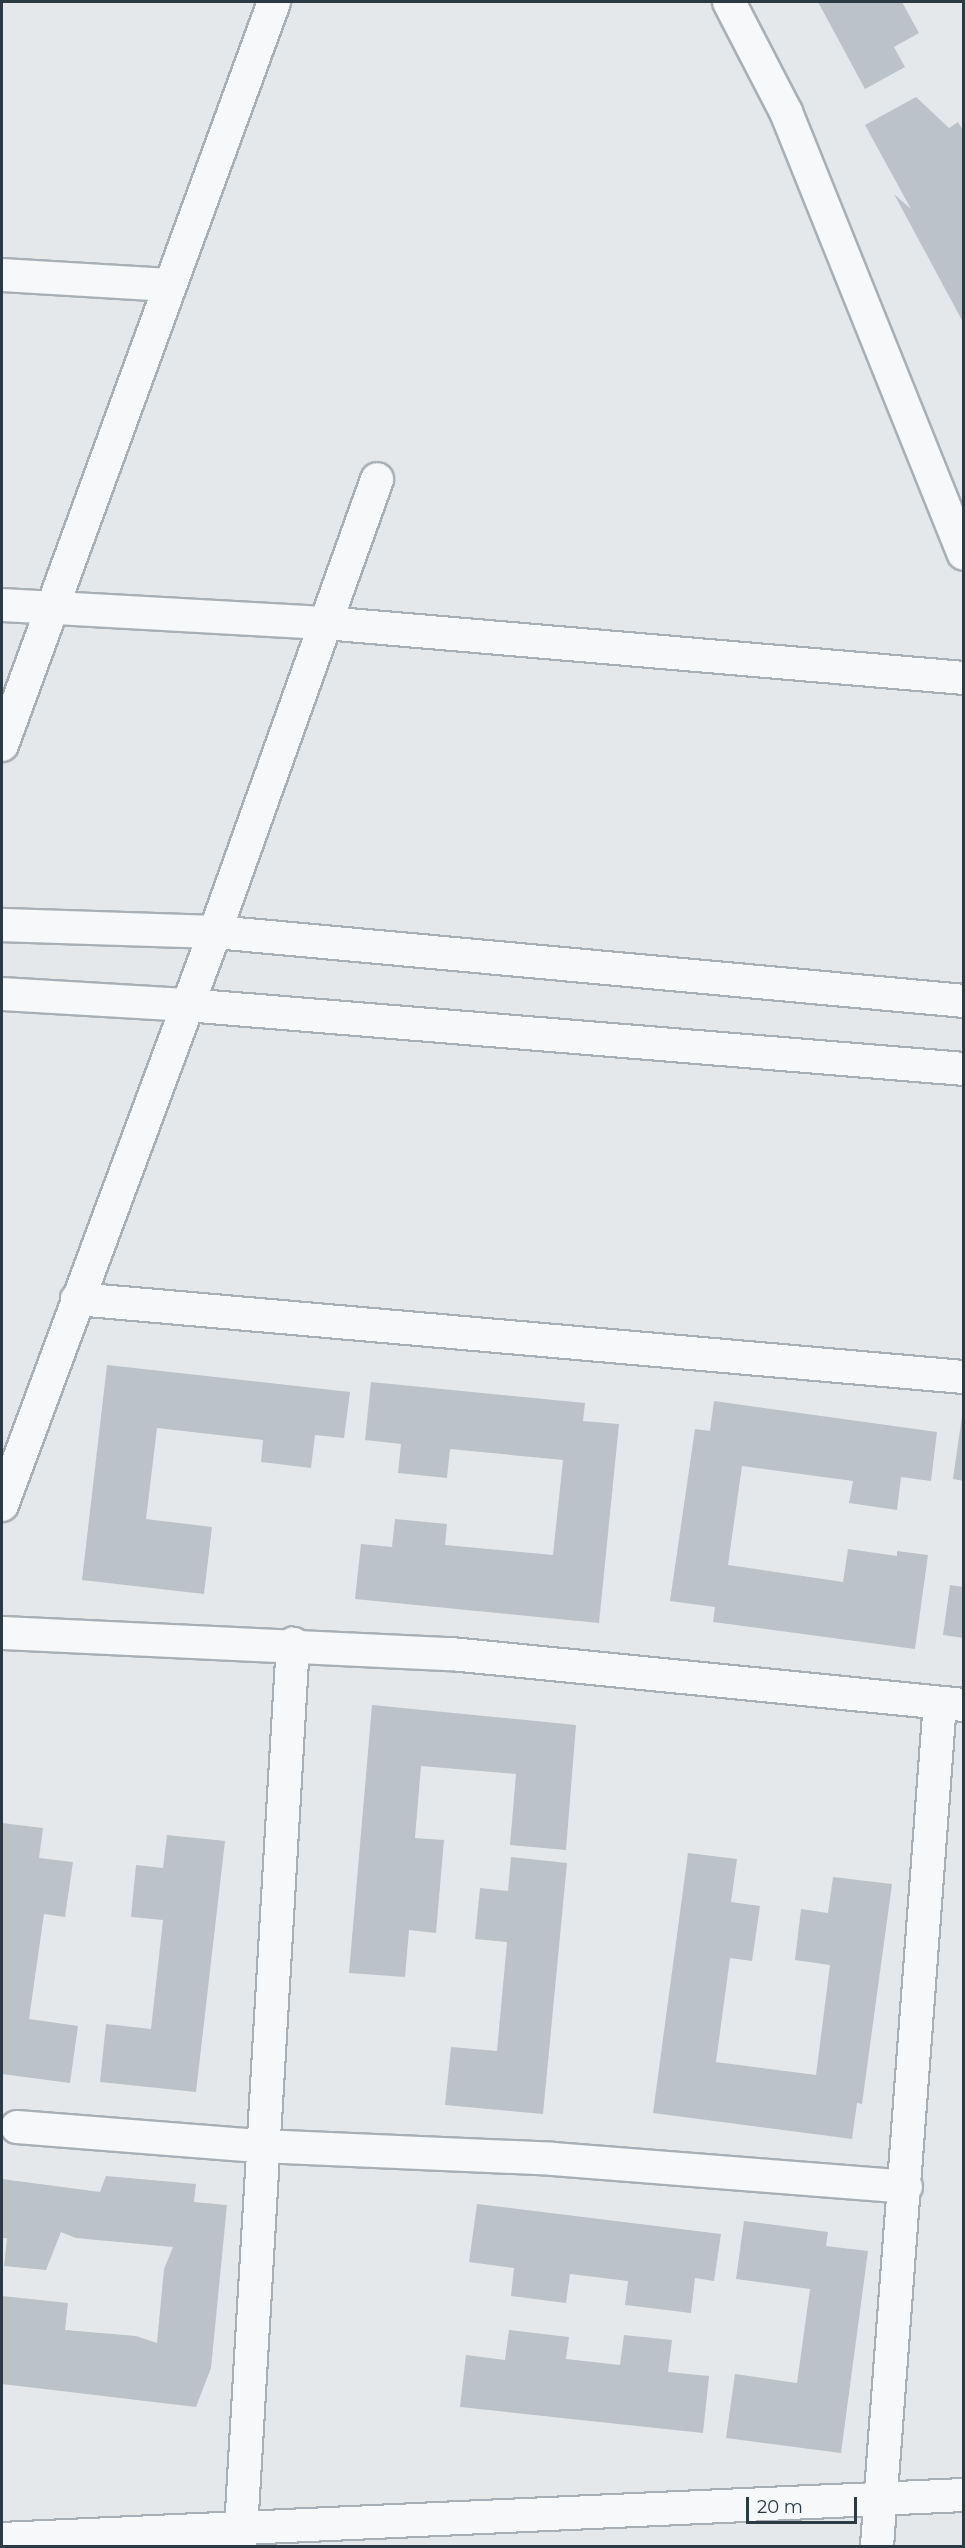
<!DOCTYPE html>
<style>
body{margin:0}
#map{position:relative;width:965px;height:2548px;overflow:hidden;background:#e4e8eb;font-family:Montserrat,sans-serif}
div>[style]{position:absolute}
.building>*{inset:0;background:#bbc3c8}
.roads{filter:drop-shadow(2px 0 #a9b0b5) drop-shadow(-2px 0 #a9b0b5) drop-shadow(0 2px #a9b0b5) drop-shadow(0 -2px #a9b0b5)}
.street>*{height:32px;margin:-16px;padding:0 16px;transform-origin:16px;border-radius:16px;background:#f6f8f9}
span{translate:-50% -50%;white-space:nowrap;text-align:center;line-height:1.15;-webkit-text-stroke:4.5px #f3f7f8;paint-order:stroke}
.frame{position:absolute;inset:0;border:3px solid #2b3a43;pointer-events:none}
.scale{position:absolute;left:746px;top:2497px;width:111px;height:27px;box-sizing:border-box;border:3px solid #2b3a43;border-top:0;padding-left:8px;font-size:18px;line-height:21px;white-space:nowrap;color:#2b3a43;-webkit-text-stroke:4px #f3f7f8;paint-order:stroke}
</style>
<div id="map">
<div class="building">
<div style="clip-path:polygon(818px 2px,902px 2px,919px 33px,894px 47px,905px 67px,865px 89px)"></div>
<div style="clip-path:polygon(916px 97px,949px 128px,958px 122px,964px 132px,964px 324px,894px 194px,911px 209px,865px 125px)"></div>
<div style="clip-path:polygon(107px 1365px,350px 1392px,344px 1438px,315px 1435px,311px 1468px,261px 1462px,263px 1440px,157px 1428px,146px 1519px,212px 1527px,204px 1594px,82px 1580px)"></div>
<div style="clip-path:polygon(371px 1382px,585px 1403px,583px 1421px,619px 1424px,599px 1623px,355px 1599px,361px 1544px,392px 1547px,395px 1519px,447px 1524px,445px 1545px,553px 1555px,563px 1460px,450px 1449px,447px 1478px,398px 1473px,401px 1444px,365px 1440px)"></div>
<div style="clip-path:polygon(714px 1401px,937px 1432px,931px 1481px,901px 1477px,897px 1510px,849px 1503px,853px 1481px,742px 1466px,728px 1565px,843px 1582px,848px 1549px,897px 1556px,897px 1551px,928px 1555px,915px 1649px,713px 1622px,715px 1607px,670px 1601px,695px 1429px,710px 1431px)"></div>
<div style="clip-path:polygon(962px 1416px,964px 1416px,964px 1481px,953px 1479px)"></div>
<div style="clip-path:polygon(950px 1585px,964px 1587px,964px 1638px,943px 1635px)"></div>
<div style="clip-path:polygon(372px 1705px,576px 1725px,566px 1850px,510px 1845px,516px 1774px,421px 1766px,415px 1838px,444px 1840px,436px 1933px,409px 1930px,405px 1977px,349px 1973px)"></div>
<div style="clip-path:polygon(2px 1823px,43px 1828px,39px 1858px,73px 1862px,65px 1917px,44px 1914px,29px 2019px,78px 2026px,70px 2083px,2px 2074px)"></div>
<div style="clip-path:polygon(167px 1835px,225px 1841px,196px 2092px,100px 2082px,106px 2024px,151px 2029px,163px 1920px,131px 1917px,136px 1865px,163px 1868px)"></div>
<div style="clip-path:polygon(688px 1853px,737px 1859px,731px 1902px,760px 1906px,752px 1961px,730px 1958px,716px 2062px,816px 2075px,830px 1965px,795px 1960px,801px 1909px,828px 1913px,833px 1877px,892px 1884px,862px 2104px,857px 2103px,852px 2139px,653px 2113px)"></div>
<div style="clip-path:polygon(511px 1857px,567px 1863px,543px 2114px,445px 2105px,451px 2047px,497px 2051px,507px 1942px,475px 1939px,480px 1888px,508px 1891px)"></div>
<div style="clip-path:polygon(106px 2176px,196px 2184px,194px 2202px,227px 2205px,211px 2368px,196px 2407px,2px 2384px,2px 2296px,68px 2303px,65px 2330px,136px 2336px,157px 2343px,164px 2269px,173px 2247px,76px 2238px,61px 2232px,46px 2270px,4px 2266px,7px 2238px,2px 2238px,2px 2179px,100px 2192px)"></div>
<div style="clip-path:polygon(477px 2204px,721px 2234px,714px 2281px,695px 2278px,691px 2313px,625px 2305px,628px 2281px,570px 2274px,566px 2303px,511px 2296px,514px 2268px,469px 2262px)"></div>
<div style="clip-path:polygon(744px 2221px,828px 2232px,826px 2246px,868px 2251px,841px 2453px,726px 2438px,735px 2374px,797px 2383px,810px 2289px,736px 2279px)"></div>
<div style="clip-path:polygon(509px 2330px,569px 2337px,566px 2359px,620px 2365px,624px 2335px,672px 2340px,668px 2372px,709px 2376px,703px 2433px,460px 2407px,466px 2355px,505px 2360px)"></div>
</div>
<div class="roads">
<div class="street">
<div style="left:729px;top:2px;width:124px;rotate:62.6deg"></div>
<div style="left:786px;top:112px;width:476px;rotate:68.1deg"></div>
<div style="left:2px;top:275px;width:168px;rotate:3.4deg"></div>
<div style="left:2px;top:605px;width:324px;rotate:3.2deg"></div>
<div style="left:325px;top:623px;width:641px;rotate:4.92deg"></div>
<div style="left:2px;top:745px;width:791px;rotate:-69.89deg"></div>
<div style="left:2px;top:925px;width:213px;rotate:1.9deg"></div>
<div style="left:215px;top:932px;width:752px;rotate:5.26deg"></div>
<div style="left:2px;top:994px;width:184px;rotate:3.4deg"></div>
<div style="left:186px;top:1005px;width:781px;rotate:4.7deg"></div>
<div style="left:77px;top:1299px;width:890px;rotate:5.03deg"></div>
<div style="left:2px;top:1505px;width:611px;rotate:-69.61deg"></div>
<div style="left:215px;top:932px;width:481px;rotate:-70.3deg"></div>
<div style="left:2px;top:1633px;width:449px;rotate:2.7deg"></div>
<div style="left:451px;top:1654px;width:516px;rotate:5.68deg"></div>
<div style="left:17px;top:2127px;width:245px;rotate:4.5deg"></div>
<div style="left:261px;top:2146px;width:292px;rotate:2.5deg"></div>
<div style="left:553px;top:2159px;width:354px;rotate:4.5deg"></div>
<div style="left:2px;top:2539px;width:963px;rotate:-2.62deg"></div>
<div style="left:240px;top:2546px;width:904px;rotate:-86.64deg"></div>
<div style="left:877px;top:2546px;width:845px;rotate:-85.73deg"></div>
</div>
</div>
<div class="frame"></div>
<div class="scale">20 m</div>
</div>
